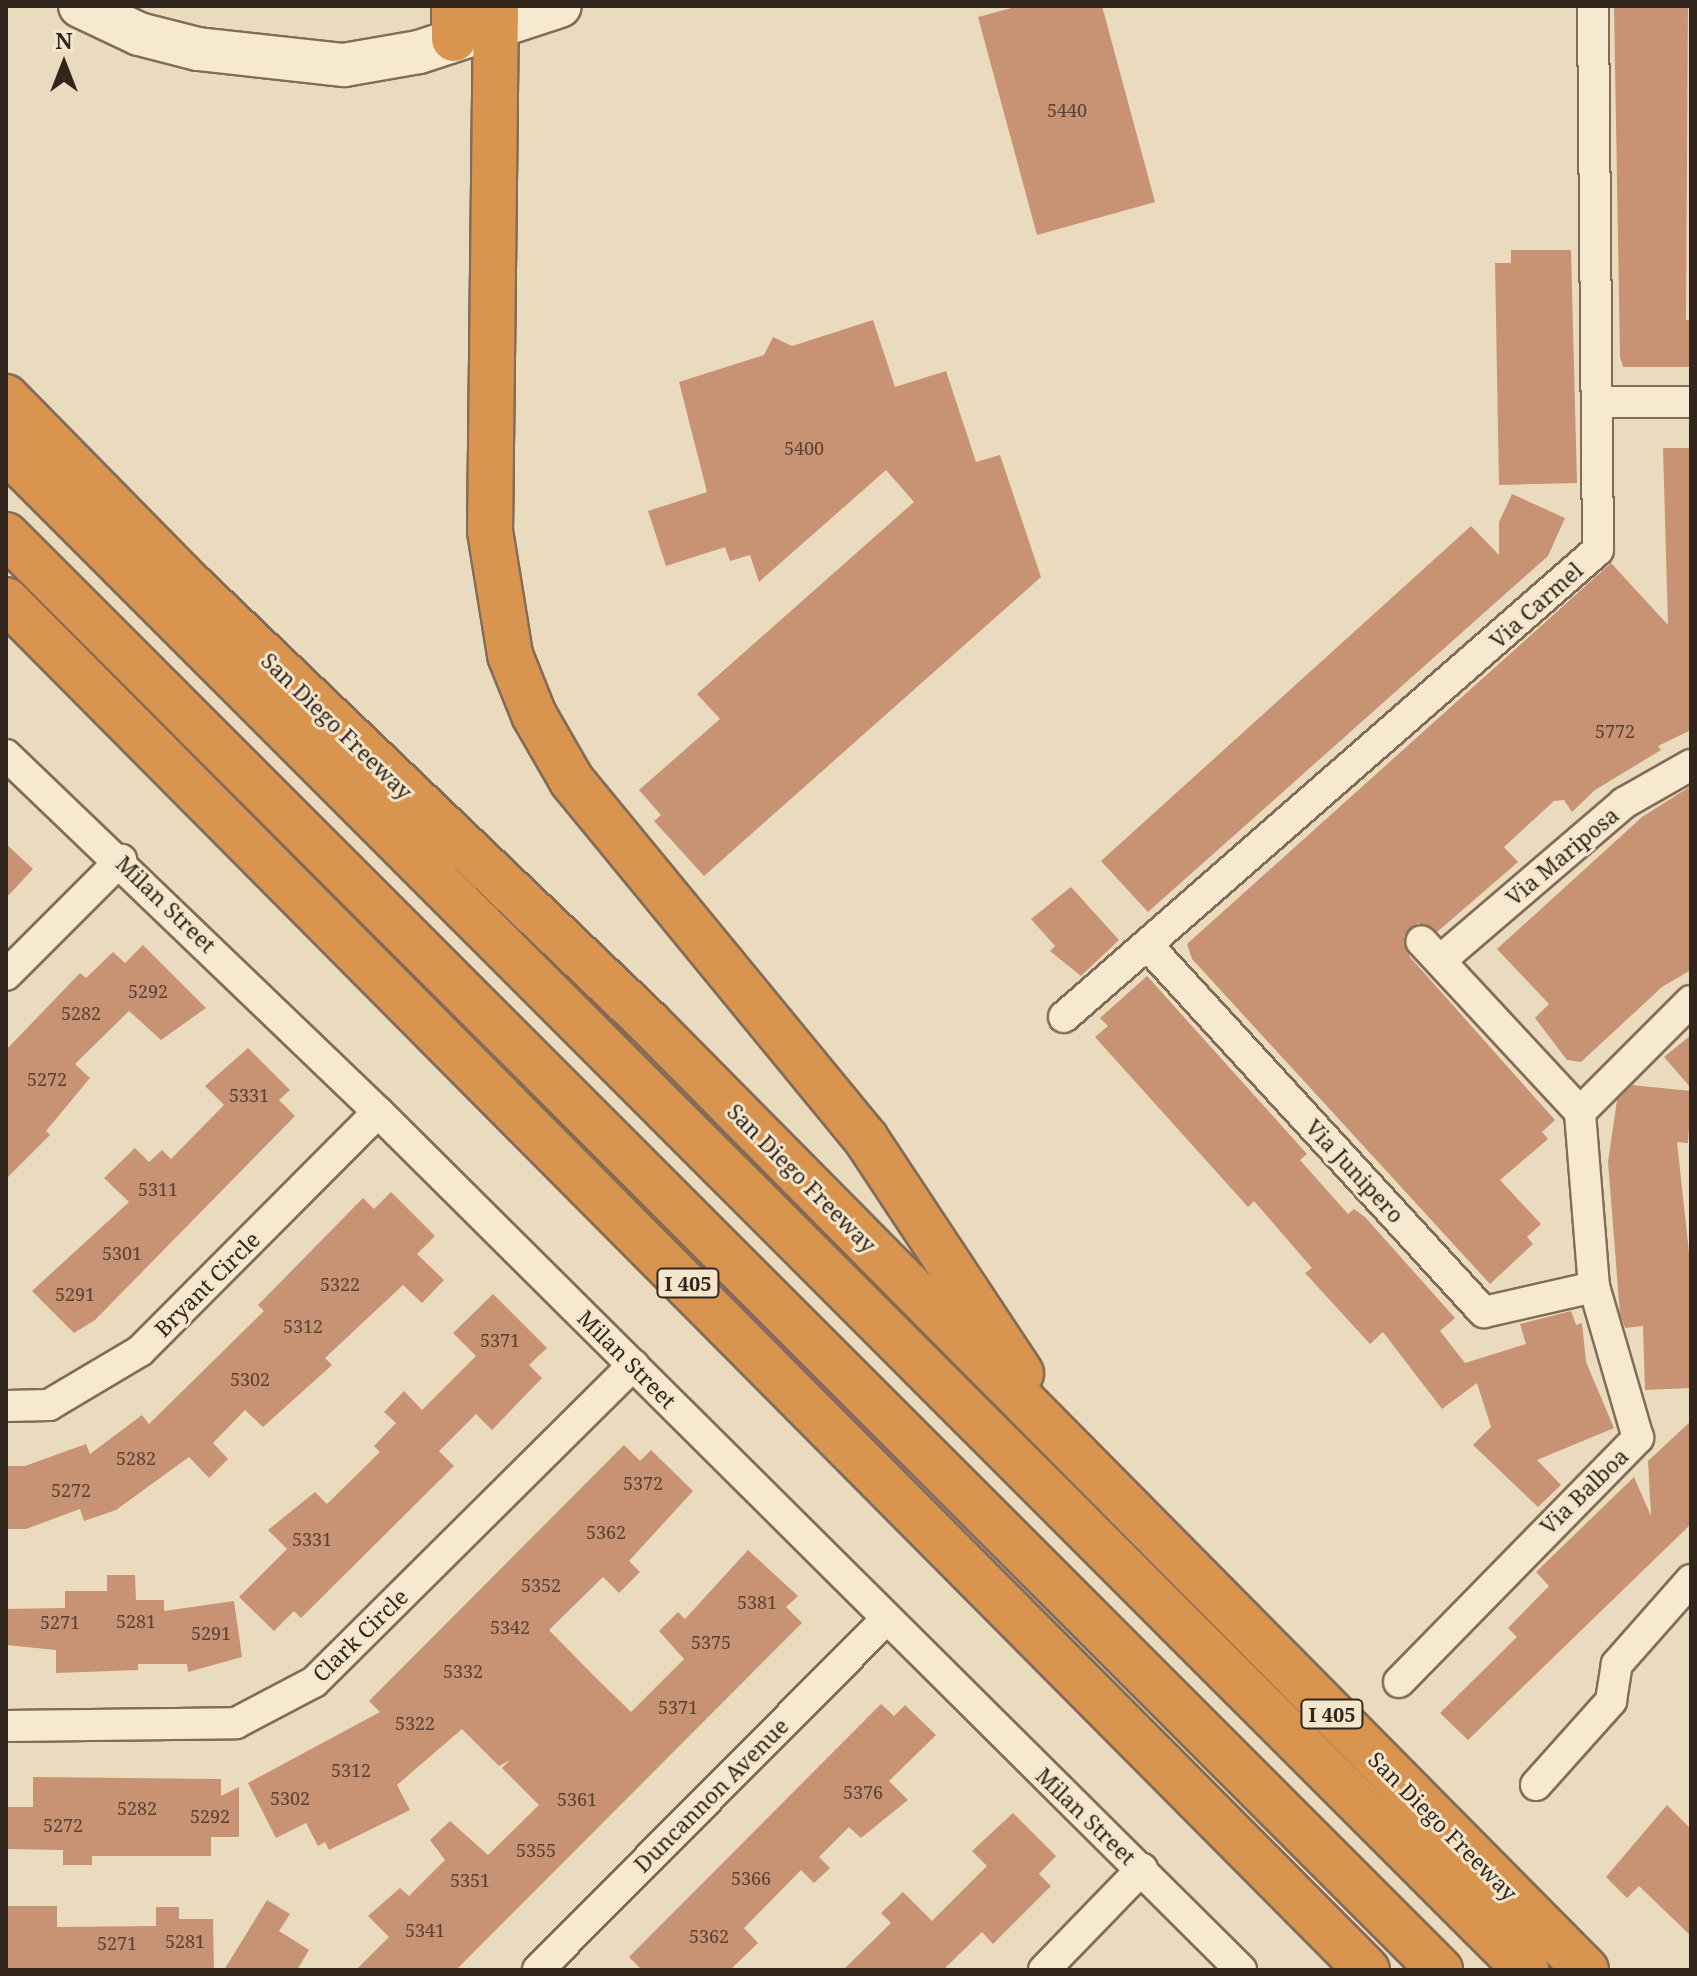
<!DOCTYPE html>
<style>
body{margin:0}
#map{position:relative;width:1697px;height:1976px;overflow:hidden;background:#ebdbbe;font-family:"Noto Serif",serif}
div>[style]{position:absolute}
.building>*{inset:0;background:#c89275}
.roads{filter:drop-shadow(2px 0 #836c57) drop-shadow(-2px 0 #836c57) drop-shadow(0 2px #836c57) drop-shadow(0 -2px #836c57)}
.minor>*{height:30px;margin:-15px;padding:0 15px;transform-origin:15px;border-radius:15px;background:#f7e9d0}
.secondary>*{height:42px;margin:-21px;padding:0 21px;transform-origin:21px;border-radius:21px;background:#f7e9d0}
.motorway>*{height:44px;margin:-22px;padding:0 22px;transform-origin:22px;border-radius:22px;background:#d99450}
span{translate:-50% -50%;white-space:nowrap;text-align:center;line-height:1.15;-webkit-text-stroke:6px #f3e6cd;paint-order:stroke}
.number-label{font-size:18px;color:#584032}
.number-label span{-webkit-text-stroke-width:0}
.shield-label span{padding:2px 6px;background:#f3e6cd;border:2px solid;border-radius:6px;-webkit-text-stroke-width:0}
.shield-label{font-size:20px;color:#32251c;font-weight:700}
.street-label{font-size:22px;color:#32251c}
.frame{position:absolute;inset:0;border:8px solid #32251c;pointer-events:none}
.north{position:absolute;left:24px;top:24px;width:80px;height:80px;-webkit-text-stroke:6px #f3e6cd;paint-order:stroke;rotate:0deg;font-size:22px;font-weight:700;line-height:32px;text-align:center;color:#32251c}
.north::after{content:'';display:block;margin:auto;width:28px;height:36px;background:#32251c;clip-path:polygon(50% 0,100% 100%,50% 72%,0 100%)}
</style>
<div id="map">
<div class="building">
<div style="clip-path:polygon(1019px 6px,1102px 6px,1155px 202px,1037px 235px,978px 17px)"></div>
<div style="clip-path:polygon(1614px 6px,1688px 6px,1686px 320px,1691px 320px,1691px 367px,1623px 367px,1620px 357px)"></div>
<div style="clip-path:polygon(1511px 250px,1571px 250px,1577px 483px,1499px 485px,1495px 263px,1511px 263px)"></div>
<div style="clip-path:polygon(873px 320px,895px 387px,946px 371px,976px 462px,1000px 455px,1041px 577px,704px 876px,654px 821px,661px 815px,639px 790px,720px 719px,697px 694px,914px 502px,886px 470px,759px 582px,750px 555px,730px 561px,725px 547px,666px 566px,648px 511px,707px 492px,679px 382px,764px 355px,773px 337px,792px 346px)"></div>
<div style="clip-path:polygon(1663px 448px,1691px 448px,1691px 730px,1658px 746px,1661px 750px,1595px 790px,1572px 812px,1564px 800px,1554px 801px,1504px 847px,1518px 862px,1437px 932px,1418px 923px,1404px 936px,1410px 957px,1555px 1120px,1542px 1132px,1548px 1139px,1500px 1180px,1541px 1224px,1527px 1237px,1533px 1244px,1490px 1284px,1192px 959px,1187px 944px,1611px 563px,1668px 625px)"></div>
<div style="clip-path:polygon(1512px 494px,1565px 518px,1548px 556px,1148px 912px,1101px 861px,1471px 526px,1499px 555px,1499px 522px)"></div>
<div style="clip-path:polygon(1691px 786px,1691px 970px,1662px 987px,1581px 1062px,1567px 1060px,1535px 1018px,1549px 1004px,1497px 949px,1642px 817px)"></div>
<div style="clip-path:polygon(6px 844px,33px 869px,6px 898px)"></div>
<div style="clip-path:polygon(1071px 887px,1119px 940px,1081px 976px,1050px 951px,1055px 946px,1031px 919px)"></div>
<div style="clip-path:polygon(143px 945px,206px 1008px,161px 1040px,129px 1011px,75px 1064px,90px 1078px,46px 1131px,50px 1135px,6px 1179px,6px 1050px,80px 973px,86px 978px,113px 952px,125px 963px)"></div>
<div style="clip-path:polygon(1147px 976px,1307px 1154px,1300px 1160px,1348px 1214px,1354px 1209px,1365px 1217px,1455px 1318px,1440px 1331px,1465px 1363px,1526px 1344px,1520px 1324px,1571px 1311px,1576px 1325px,1582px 1323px,1586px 1362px,1614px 1428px,1537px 1460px,1561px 1485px,1538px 1507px,1473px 1445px,1491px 1427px,1477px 1383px,1442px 1409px,1383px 1332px,1370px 1344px,1305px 1273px,1312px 1268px,1254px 1201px,1248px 1207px,1095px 1037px,1108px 1026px,1100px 1018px)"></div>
<div style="clip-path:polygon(1691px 1035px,1691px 1088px,1664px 1057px)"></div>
<div style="clip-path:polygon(248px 1048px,290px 1090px,279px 1100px,295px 1116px,95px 1320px,74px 1333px,32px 1291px,129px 1202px,104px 1178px,135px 1148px,149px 1162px,162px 1150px,171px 1159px,224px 1105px,205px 1086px)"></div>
<div style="clip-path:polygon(1632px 1085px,1691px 1091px,1688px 1143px,1677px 1142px,1691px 1271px,1691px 1388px,1645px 1390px,1643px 1326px,1625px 1328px,1620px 1314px,1608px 1162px,1617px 1100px)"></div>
<div style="clip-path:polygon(391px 1192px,435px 1236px,417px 1254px,444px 1280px,422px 1303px,403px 1285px,325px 1358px,332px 1365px,263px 1427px,245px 1410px,213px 1443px,228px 1459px,209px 1478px,189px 1457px,116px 1510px,84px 1521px,80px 1509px,26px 1529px,6px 1529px,6px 1466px,25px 1466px,86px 1444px,90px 1454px,142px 1415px,149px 1424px,264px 1311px,258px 1305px,363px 1198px,374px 1209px)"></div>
<div style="clip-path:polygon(493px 1294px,547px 1348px,529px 1365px,542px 1378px,492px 1430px,476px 1414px,439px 1451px,454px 1466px,301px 1618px,294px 1611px,274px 1631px,239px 1597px,287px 1549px,268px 1530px,315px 1492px,327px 1504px,380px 1452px,374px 1446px,396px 1423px,384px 1412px,404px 1391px,422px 1410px,476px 1356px,453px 1333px)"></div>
<div style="clip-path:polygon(1691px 1421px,1691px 1524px,1468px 1740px,1440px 1713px,1517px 1637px,1508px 1628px,1549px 1586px,1536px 1572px,1634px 1477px,1651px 1516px,1648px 1461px)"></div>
<div style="clip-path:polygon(624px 1445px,640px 1461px,651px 1450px,693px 1491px,629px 1561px,640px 1572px,619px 1593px,603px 1577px,549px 1630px,595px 1677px,631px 1712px,684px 1659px,659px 1631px,678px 1612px,685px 1619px,748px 1550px,798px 1596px,786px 1607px,802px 1623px,456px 1970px,356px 1970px,389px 1937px,368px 1916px,400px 1888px,409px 1896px,445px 1860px,430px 1840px,450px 1821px,488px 1855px,539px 1805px,502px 1768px,510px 1760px,499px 1766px,462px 1729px,397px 1785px,410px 1810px,329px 1850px,325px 1842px,318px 1846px,306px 1823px,276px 1838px,248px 1783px,380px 1712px,369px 1701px)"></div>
<div style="clip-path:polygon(107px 1575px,135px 1575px,136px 1600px,164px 1600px,164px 1611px,234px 1601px,242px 1657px,188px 1672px,187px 1664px,138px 1664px,138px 1670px,56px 1673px,56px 1650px,6px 1645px,6px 1609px,65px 1608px,65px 1591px,107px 1591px)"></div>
<div style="clip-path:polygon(881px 1704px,894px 1716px,905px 1705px,936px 1735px,889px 1781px,908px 1800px,861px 1838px,849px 1827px,819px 1857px,830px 1868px,814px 1883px,801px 1870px,744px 1928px,758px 1943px,730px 1970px,642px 1970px,629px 1957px)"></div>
<div style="clip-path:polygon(33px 1777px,221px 1779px,221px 1796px,239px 1787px,239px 1837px,211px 1837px,211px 1856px,92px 1856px,92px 1865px,63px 1865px,63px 1850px,6px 1849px,6px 1807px,33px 1807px)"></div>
<div style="clip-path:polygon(1667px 1805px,1691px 1829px,1691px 1936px,1639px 1886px,1627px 1898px,1606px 1877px)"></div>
<div style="clip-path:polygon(1013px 1813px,1056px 1856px,1039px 1874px,1051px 1886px,993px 1944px,982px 1932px,943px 1970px,843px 1970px,891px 1923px,881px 1913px,903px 1892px,932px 1921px,987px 1866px,972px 1851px)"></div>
<div style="clip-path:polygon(267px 1900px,290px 1914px,279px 1931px,309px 1950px,297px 1970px,224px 1970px)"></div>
<div style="clip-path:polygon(6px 1906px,57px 1906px,57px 1927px,156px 1926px,156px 1907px,179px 1907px,179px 1919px,213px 1919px,214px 1970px,6px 1970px)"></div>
</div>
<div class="roads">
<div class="minor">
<div style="left:1597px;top:402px;width:94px"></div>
<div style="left:6px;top:755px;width:516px;rotate:43.82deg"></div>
<div style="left:378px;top:1112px;width:1217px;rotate:44.83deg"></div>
<div style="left:1150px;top:948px;width:494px;rotate:47.5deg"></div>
<div style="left:1484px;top:1312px;width:113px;rotate:-12.8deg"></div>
<div style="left:1442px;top:959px;width:240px;rotate:-40.6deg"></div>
<div style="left:1624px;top:803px;width:77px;rotate:-29.6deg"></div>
<div style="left:6px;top:975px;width:163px;rotate:-45deg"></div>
<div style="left:1064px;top:1017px;width:709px;rotate:-41.17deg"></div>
<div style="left:1598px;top:550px;width:544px;rotate:-90.53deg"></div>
<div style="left:1580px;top:1112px;width:157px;rotate:-45deg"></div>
<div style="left:6px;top:1406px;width:43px;rotate:-1.3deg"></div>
<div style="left:49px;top:1405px;width:106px;rotate:-30.7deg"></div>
<div style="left:140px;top:1351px;width:337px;rotate:-45.1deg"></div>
<div style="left:1399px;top:1682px;width:342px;rotate:-45.6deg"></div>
<div style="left:1638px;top:1438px;width:157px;rotate:-106.2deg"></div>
<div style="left:1594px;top:1287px;width:176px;rotate:-94.6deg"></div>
<div style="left:1580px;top:1112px;width:233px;rotate:-132.9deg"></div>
<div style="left:6px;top:1726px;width:230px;rotate:-0.7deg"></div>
<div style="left:236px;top:1723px;width:88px;rotate:-27.7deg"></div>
<div style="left:314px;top:1682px;width:450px;rotate:-44.8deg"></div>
<div style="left:1536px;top:1785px;width:113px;rotate:-48.2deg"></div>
<div style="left:1611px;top:1701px;width:37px;rotate:-81deg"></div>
<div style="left:1617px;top:1664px;width:112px;rotate:-48.6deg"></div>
<div style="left:538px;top:1970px;width:493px;rotate:-45.2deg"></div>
<div style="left:1044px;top:1970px;width:141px;rotate:-45.9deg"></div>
</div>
<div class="secondary">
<div style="left:80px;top:6px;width:65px;rotate:25.4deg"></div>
<div style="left:139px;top:34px;width:61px;rotate:14.3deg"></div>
<div style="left:198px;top:49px;width:147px;rotate:6.3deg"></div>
<div style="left:344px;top:65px;width:76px;rotate:-9.8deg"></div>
<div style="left:419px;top:52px;width:148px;rotate:-18.1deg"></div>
</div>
<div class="motorway">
<div style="left:496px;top:6px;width:525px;rotate:90.65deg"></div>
<div style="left:490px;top:531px;width:126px;rotate:80.8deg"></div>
<div style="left:510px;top:655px;width:65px;rotate:68.2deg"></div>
<div style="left:534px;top:715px;width:76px;rotate:60.1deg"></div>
<div style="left:572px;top:781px;width:463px;rotate:50.6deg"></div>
<div style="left:866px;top:1139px;width:281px;rotate:56.5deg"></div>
<div style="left:454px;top:39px;width:33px;rotate:-90deg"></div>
<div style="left:6px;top:397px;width:268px;rotate:45.5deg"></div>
<div style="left:194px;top:588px;width:629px;rotate:43.71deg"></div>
<div style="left:649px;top:1023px;width:1332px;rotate:45.3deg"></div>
<div style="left:6px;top:450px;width:2150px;rotate:45deg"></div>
<div style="left:6px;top:535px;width:2029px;rotate:45.02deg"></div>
<div style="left:6px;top:600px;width:1931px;rotate:45.19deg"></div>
</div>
</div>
<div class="number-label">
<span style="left:1067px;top:110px">5440</span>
<span style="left:804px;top:448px">5400</span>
<span style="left:1615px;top:731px">5772</span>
<span style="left:148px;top:991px">5292</span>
<span style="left:81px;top:1013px">5282</span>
<span style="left:47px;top:1079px">5272</span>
<span style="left:249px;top:1095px">5331</span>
<span style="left:158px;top:1189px">5311</span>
<span style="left:122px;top:1253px">5301</span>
<span style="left:340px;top:1284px">5322</span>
<span style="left:75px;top:1294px">5291</span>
<span style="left:303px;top:1326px">5312</span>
<span style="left:500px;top:1340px">5371</span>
<span style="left:250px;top:1379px">5302</span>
<span style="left:136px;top:1458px">5282</span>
<span style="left:643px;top:1483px">5372</span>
<span style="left:71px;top:1490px">5272</span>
<span style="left:606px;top:1532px">5362</span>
<span style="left:312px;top:1539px">5331</span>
<span style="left:541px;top:1585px">5352</span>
<span style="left:757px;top:1602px">5381</span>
<span style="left:136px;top:1621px">5281</span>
<span style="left:60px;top:1622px">5271</span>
<span style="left:510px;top:1627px">5342</span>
<span style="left:211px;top:1633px">5291</span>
<span style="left:711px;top:1642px">5375</span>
<span style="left:463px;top:1671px">5332</span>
<span style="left:678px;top:1707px">5371</span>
<span style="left:415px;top:1723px">5322</span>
<span style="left:351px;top:1770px">5312</span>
<span style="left:863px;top:1792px">5376</span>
<span style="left:290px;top:1798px">5302</span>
<span style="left:577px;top:1799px">5361</span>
<span style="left:137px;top:1808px">5282</span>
<span style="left:210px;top:1816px">5292</span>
<span style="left:63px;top:1825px">5272</span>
<span style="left:536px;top:1850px">5355</span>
<span style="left:751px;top:1878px">5366</span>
<span style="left:470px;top:1880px">5351</span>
<span style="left:425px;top:1930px">5341</span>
<span style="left:709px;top:1936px">5362</span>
<span style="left:185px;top:1941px">5281</span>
<span style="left:117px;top:1943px">5271</span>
</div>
<div class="shield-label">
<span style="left:688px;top:1283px">I 405</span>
<span style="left:1332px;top:1714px">I 405</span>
</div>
<div class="street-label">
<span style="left:1536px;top:605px;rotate:-42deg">Via Carmel</span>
<span style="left:337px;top:726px;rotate:44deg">San Diego Freeway</span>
<span style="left:1562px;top:856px;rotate:-40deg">Via Mariposa</span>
<span style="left:166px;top:904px;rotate:44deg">Milan Street</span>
<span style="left:1355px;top:1171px;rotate:47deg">Via Junipero</span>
<span style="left:802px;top:1178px;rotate:45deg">San Diego Freeway</span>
<span style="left:207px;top:1284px;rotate:-45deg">Bryant Circle</span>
<span style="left:627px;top:1359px;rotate:45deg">Milan Street</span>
<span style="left:1584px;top:1491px;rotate:-44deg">Via Balboa</span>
<span style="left:360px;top:1635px;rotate:-44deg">Clark Circle</span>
<span style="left:711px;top:1795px;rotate:-45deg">Duncannon Avenue</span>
<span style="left:1086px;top:1816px;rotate:44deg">Milan Street</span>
<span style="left:1443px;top:1826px;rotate:45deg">San Diego Freeway</span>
</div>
<div class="frame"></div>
<div class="north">N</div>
</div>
